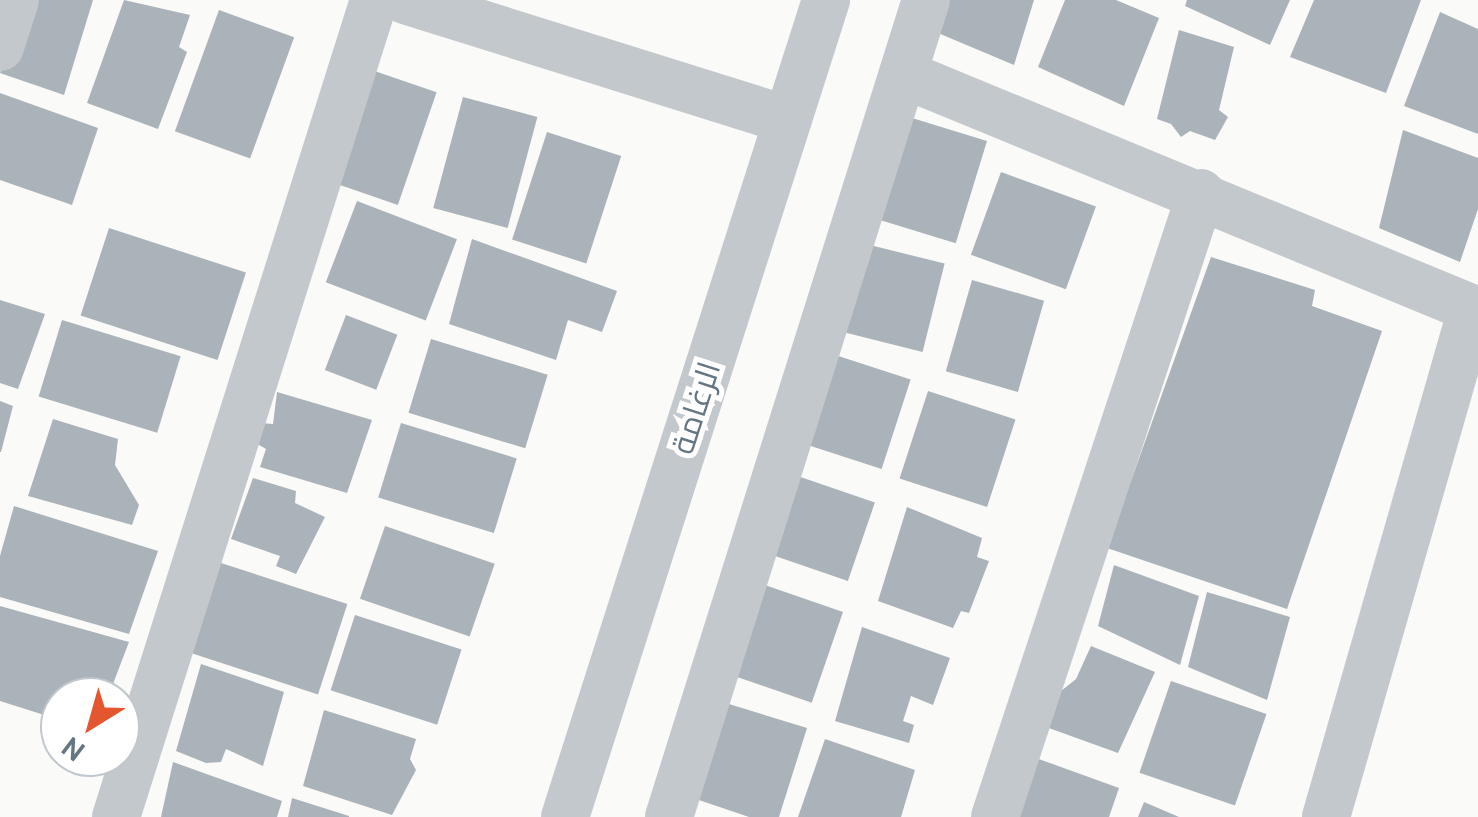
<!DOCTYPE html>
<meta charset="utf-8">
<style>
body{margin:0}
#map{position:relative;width:1478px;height:817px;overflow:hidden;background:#fafaf8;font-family:Cabin,Cairo,sans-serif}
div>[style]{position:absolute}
.building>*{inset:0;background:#aab3b9;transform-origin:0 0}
.minor>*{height:48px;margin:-24px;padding:0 24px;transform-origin:24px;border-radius:24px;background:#c3c8cc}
span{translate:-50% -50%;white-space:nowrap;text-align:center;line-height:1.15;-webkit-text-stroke:10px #fff;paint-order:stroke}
.street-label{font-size:32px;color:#657683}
.north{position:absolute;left:40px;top:677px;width:100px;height:100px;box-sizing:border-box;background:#fff;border:2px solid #c1c8cd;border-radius:50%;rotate:217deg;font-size:28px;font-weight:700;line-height:40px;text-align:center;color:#657683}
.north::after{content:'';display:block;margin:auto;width:35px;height:45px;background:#e4572e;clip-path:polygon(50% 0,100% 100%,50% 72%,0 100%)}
</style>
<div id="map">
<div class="building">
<div style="clip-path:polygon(22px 0,93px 0,64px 95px,0 73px)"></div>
<div style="clip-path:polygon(124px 0,190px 15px,179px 47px,187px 52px,158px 129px,87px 103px)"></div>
<div style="clip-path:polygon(949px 0,1034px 0,1014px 65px,938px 33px)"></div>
<div style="clip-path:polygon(1065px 0,1116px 0,1159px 18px,1124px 106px,1038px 67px)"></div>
<div style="clip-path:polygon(1187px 0,1290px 0,1270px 45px,1185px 6px)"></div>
<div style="clip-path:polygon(1314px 0,1421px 0,1386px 93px,1290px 57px)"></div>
<div style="left:219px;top:10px;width:80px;height:129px;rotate:20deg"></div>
<div style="clip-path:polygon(1440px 12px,1478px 29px,1478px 134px,1404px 106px)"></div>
<div style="clip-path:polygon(1179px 30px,1234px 47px,1219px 110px,1228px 117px,1215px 140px,1190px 131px,1181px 137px,1171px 124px,1157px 119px)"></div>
<div style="left:360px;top:66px;width:81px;height:119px;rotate:19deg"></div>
<div style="clip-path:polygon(0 93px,98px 128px,72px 205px,0 180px)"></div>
<div style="left:463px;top:97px;width:77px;height:115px;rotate:15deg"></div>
<div style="left:899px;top:114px;width:92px;height:107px;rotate:17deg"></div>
<div style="clip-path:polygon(1403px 130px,1478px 158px,1478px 209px,1460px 262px,1379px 228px)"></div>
<div style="left:547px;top:132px;width:78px;height:113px;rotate:18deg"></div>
<div style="left:1001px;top:172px;width:101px;height:88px;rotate:20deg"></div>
<div style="left:357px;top:201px;width:107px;height:87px;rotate:21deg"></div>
<div style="left:109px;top:228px;width:144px;height:92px;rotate:18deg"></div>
<div style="clip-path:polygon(472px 239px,617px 291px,602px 332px,568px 320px,556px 360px,449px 324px)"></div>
<div style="left:866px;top:244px;width:81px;height:91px;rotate:14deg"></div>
<div style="clip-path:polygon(1211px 257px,1315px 290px,1312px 306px,1382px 331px,1287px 609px,1107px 548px)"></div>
<div style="left:972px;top:280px;width:75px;height:95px;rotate:16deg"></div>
<div style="clip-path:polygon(0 300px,45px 314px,18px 389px,0 383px)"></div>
<div style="left:346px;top:315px;width:55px;height:59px;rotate:21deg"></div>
<div style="left:62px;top:320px;width:124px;height:80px;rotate:17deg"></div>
<div style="left:431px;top:339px;width:122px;height:77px;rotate:17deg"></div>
<div style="left:826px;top:352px;width:89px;height:94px;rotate:18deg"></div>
<div style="left:928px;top:391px;width:92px;height:92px;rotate:18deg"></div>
<div style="clip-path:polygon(277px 392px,372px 420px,347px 493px,260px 467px,266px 449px,254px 442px,261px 423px,273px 424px)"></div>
<div style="clip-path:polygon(0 401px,13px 406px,1px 452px,0 452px)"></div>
<div style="clip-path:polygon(53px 419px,118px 439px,115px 465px,139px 505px,132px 525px,28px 496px)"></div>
<div style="left:401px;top:423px;width:121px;height:78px;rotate:17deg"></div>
<div style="left:786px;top:472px;width:94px;height:83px;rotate:19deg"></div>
<div style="clip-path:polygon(253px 478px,296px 491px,295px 503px,325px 517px,296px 574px,276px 566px,280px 556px,231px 539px)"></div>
<div style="clip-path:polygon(14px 506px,158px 551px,129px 634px,0 597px,0 556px)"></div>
<div style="clip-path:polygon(907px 507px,982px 538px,977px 557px,989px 561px,969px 613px,961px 611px,953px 628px,878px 601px)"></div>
<div style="left:385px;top:526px;width:116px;height:77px;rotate:19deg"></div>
<div style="left:218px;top:562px;width:136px;height:95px;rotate:18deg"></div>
<div style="clip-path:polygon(1114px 565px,1199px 596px,1180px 665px,1098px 626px)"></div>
<div style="left:756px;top:582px;width:92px;height:96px;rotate:19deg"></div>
<div style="clip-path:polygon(1207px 592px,1290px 617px,1267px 700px,1188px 667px)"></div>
<div style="clip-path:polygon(0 606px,129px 642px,108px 697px,60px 697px,60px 720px,0 701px)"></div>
<div style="left:355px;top:615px;width:112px;height:79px;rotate:18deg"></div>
<div style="clip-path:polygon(862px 627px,950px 658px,933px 705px,911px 696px,903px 721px,914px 725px,909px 743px,835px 721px)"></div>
<div style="clip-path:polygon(1091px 646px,1155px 672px,1118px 753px,1046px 727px,1041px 707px,1076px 679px)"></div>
<div style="clip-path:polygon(201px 664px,284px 692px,263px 766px,226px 749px,221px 762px,206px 763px,176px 751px)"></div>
<div style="left:1171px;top:681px;width:101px;height:97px;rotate:19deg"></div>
<div style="clip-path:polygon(716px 700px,807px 728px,779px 817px,749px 817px,693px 798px)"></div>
<div style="clip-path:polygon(324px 710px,416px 739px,410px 759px,416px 770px,392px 815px,303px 786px)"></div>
<div style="clip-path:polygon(825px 739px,915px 770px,901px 817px,798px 817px)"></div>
<div style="clip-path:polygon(1036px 758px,1119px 788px,1109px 817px,1016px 817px)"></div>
<div style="clip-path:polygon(173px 762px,282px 801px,277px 817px,161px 817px)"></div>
<div style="clip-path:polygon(292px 798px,349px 816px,349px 817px,288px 817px)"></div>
<div style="clip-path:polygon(1144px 802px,1179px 817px,1138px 817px)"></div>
</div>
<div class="minor">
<div style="left:405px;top:0;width:401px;rotate:17.4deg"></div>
<div style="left:0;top:47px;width:49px;rotate:-72.3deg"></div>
<div style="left:903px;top:74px;width:622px;rotate:22.4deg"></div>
<div style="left:116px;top:817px;width:857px;rotate:-72.47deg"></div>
<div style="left:565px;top:817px;width:858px;rotate:-72.28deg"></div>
<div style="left:669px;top:817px;width:856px;rotate:-72.54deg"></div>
<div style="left:995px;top:817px;width:657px;rotate:-71.73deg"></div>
<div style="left:1326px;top:817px;width:529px;rotate:-73.97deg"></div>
</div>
<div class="street-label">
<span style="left:696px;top:408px;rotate:-72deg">الرغامة</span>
</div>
<div class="north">N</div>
</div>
